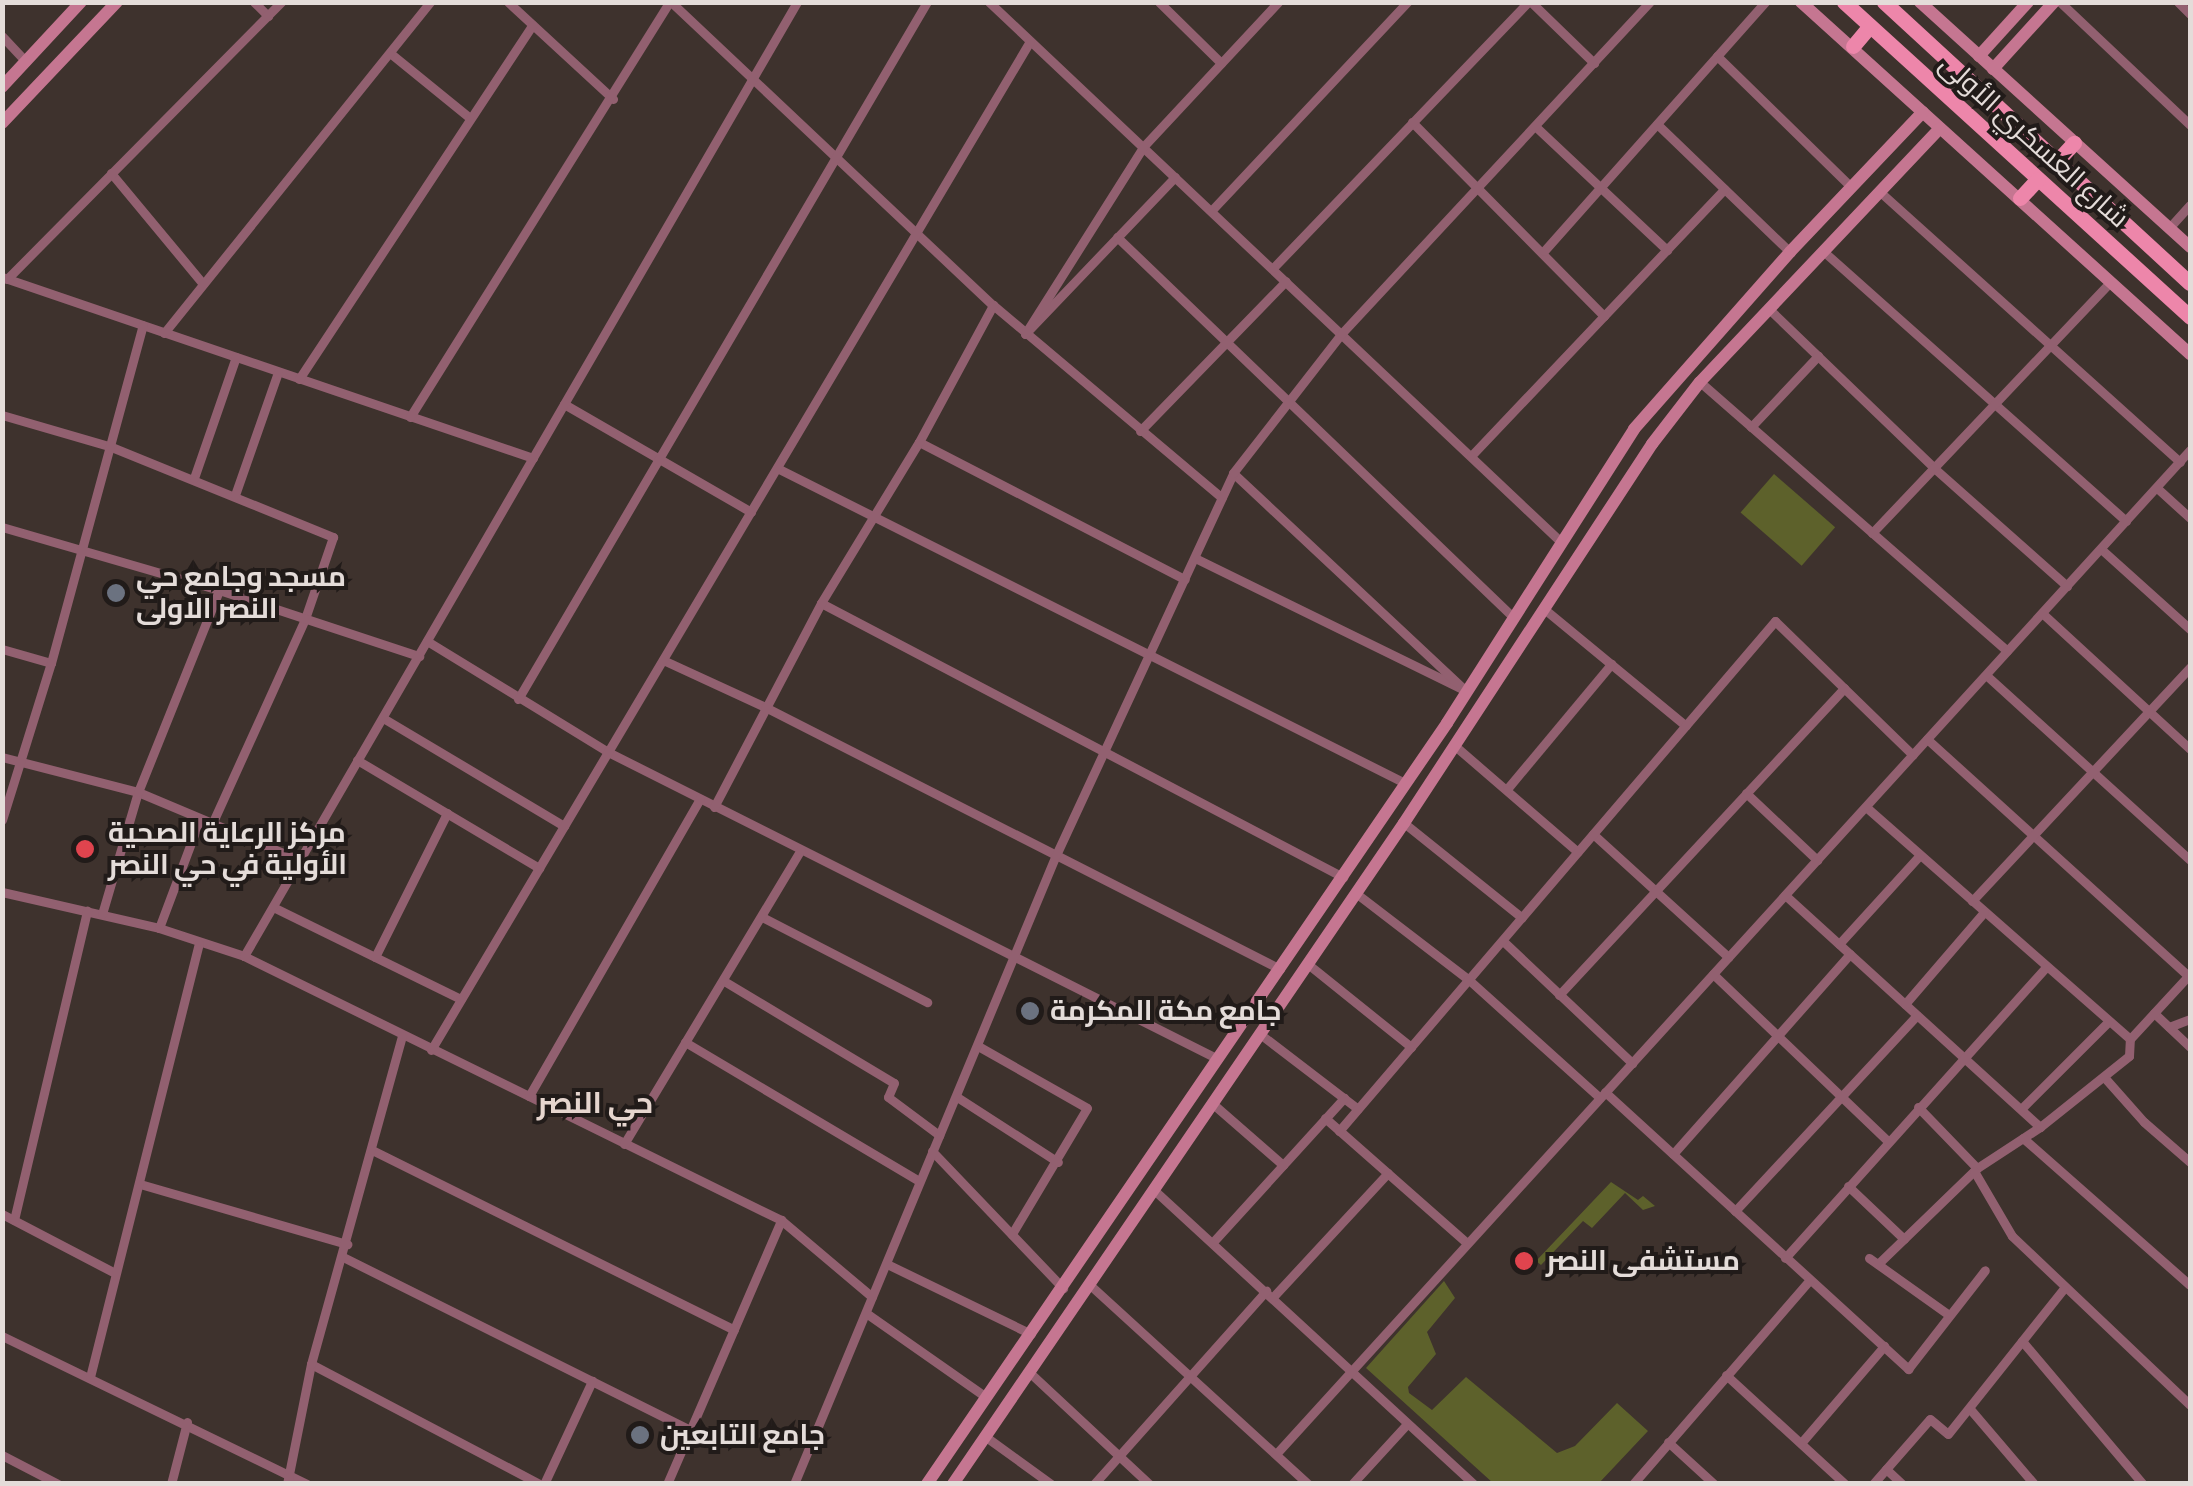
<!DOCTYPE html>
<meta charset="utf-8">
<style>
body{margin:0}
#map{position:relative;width:2193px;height:1486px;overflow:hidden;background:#3e322d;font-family:"Crimson Pro",Cairo,serif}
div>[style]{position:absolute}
.green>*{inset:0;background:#5d612b;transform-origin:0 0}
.street>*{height:9px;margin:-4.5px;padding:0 4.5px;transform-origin:4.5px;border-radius:4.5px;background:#926070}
.secondary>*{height:12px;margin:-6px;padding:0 6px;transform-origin:6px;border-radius:6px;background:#c57691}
.primary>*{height:15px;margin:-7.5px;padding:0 7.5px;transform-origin:7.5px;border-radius:7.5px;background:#ed86aa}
.dots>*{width:28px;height:28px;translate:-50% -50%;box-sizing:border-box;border:5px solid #211b19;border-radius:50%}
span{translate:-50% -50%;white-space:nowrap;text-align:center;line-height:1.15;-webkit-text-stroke:8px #211b19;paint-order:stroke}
.street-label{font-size:28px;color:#e4dcd9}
.poi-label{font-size:28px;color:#e4dcd9;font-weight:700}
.left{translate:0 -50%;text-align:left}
.neighbourhood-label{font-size:30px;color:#e5d5ce;font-weight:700}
.frame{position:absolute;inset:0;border:5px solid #e4dcd9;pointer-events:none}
</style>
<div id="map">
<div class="green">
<div style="left:1774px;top:474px;width:81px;height:51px;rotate:41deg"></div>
<div style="clip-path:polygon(1611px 1182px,1638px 1200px,1643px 1196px,1655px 1206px,1643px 1210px,1625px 1193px,1592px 1228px,1583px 1221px,1541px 1265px,1536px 1261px)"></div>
<div style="clip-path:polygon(1444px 1281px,1455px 1298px,1427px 1332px,1436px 1354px,1408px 1387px,1409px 1393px,1432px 1410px,1466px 1377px,1557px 1453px,1575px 1446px,1617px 1403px,1648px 1431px,1599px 1483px,1493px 1483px,1366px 1368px)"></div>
</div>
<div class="street">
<div style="left:254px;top:2px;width:20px;rotate:45deg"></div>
<div style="left:508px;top:2px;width:143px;rotate:42.7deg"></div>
<div style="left:671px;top:2px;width:442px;rotate:43.3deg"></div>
<div style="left:993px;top:305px;width:299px;rotate:40.1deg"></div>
<div style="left:989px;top:2px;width:785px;rotate:43.35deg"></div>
<div style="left:1159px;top:2px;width:87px;rotate:44.5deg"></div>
<div style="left:1531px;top:2px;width:88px;rotate:44.1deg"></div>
<div style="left:2060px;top:2px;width:179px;rotate:43.4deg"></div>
<div style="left:2178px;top:2px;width:17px;rotate:45deg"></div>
<div style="left:2px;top:36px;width:35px;rotate:47deg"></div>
<div style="left:390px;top:53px;width:103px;rotate:39.1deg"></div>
<div style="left:1717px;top:56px;width:186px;rotate:44.3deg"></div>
<div style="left:1412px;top:122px;width:273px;rotate:45.3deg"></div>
<div style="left:1657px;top:124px;width:185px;rotate:43.9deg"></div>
<div style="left:1536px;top:127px;width:180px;rotate:43.2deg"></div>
<div style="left:111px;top:173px;width:144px;rotate:50.3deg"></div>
<div style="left:1175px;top:177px;width:217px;rotate:133.7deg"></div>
<div style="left:1025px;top:334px;width:221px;rotate:-57.7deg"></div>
<div style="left:1143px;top:147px;width:198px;rotate:-47deg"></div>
<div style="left:1879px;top:191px;width:405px;rotate:42deg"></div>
<div style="left:1211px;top:211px;width:287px;rotate:-46.8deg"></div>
<div style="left:2169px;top:228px;width:31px;rotate:-48deg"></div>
<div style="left:1117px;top:237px;width:549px;rotate:43.82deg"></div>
<div style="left:1544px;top:251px;width:333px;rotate:-48.4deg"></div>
<div style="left:1823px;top:251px;width:406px;rotate:41.7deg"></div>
<div style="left:1273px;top:268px;width:368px;rotate:-46.2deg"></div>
<div style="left:2px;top:277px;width:561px;rotate:18.82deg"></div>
<div style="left:7px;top:279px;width:390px;rotate:-45.3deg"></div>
<div style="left:1769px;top:309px;width:229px;rotate:43.9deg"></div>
<div style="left:1934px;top:468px;width:178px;rotate:41.6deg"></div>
<div style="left:164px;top:333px;width:425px;rotate:-51.2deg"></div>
<div style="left:299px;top:379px;width:424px;rotate:-56.6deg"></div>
<div style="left:1700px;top:382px;width:408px;rotate:41.2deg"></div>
<div style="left:564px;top:404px;width:216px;rotate:30deg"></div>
<div style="left:2px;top:415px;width:111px;rotate:16.2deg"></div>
<div style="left:109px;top:446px;width:242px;rotate:22.1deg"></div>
<div style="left:333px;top:537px;width:87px;rotate:108.9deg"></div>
<div style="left:305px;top:619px;width:225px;rotate:114.4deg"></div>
<div style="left:410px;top:417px;width:489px;rotate:-58deg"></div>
<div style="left:1751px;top:427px;width:98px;rotate:-46.7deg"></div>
<div style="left:1140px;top:431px;width:209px;rotate:-45.8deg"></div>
<div style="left:919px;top:442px;width:299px;rotate:27.3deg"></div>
<div style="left:1471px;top:456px;width:368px;rotate:-46.5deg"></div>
<div style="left:777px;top:468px;width:703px;rotate:26.64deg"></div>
<div style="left:194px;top:478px;width:128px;rotate:-70.9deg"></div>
<div style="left:2157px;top:488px;width:45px;rotate:42.3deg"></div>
<div style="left:235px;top:495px;width:130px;rotate:-70.7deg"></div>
<div style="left:2px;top:527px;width:226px;rotate:16.2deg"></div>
<div style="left:219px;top:590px;width:211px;rotate:18.3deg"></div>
<div style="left:1872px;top:533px;width:347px;rotate:-46.5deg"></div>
<div style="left:2101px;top:549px;width:120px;rotate:42deg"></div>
<div style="left:1195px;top:558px;width:302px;rotate:26.1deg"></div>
<div style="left:1466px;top:691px;width:319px;rotate:-136.9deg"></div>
<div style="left:821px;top:603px;width:590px;rotate:27.7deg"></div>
<div style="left:1543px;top:608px;width:185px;rotate:39.5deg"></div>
<div style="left:2042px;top:613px;width:201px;rotate:42.6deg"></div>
<div style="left:427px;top:641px;width:212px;rotate:31.5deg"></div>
<div style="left:608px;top:752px;width:683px;rotate:26.72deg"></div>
<div style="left:2px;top:649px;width:51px;rotate:15.9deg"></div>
<div style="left:663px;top:660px;width:112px;rotate:24.7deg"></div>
<div style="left:765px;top:707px;width:578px;rotate:26.96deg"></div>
<div style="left:1986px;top:675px;width:275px;rotate:42.2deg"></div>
<div style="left:518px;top:699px;width:808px;rotate:-59.6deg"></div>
<div style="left:383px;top:718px;width:211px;rotate:30.8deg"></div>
<div style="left:1927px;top:739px;width:353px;rotate:42.2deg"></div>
<div style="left:1455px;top:746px;width:162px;rotate:40.8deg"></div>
<div style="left:2px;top:757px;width:140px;rotate:14.4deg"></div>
<div style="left:138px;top:792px;width:176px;rotate:22.8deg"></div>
<div style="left:357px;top:760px;width:212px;rotate:30.7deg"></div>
<div style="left:1507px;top:789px;width:163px;rotate:-50.2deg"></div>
<div style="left:1746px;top:793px;width:98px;rotate:43.3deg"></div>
<div style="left:714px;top:807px;width:230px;rotate:-62.3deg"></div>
<div style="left:821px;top:603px;width:188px;rotate:-58.7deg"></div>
<div style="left:919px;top:442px;width:156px;rotate:-61.6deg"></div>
<div style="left:1866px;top:807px;width:351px;rotate:41.3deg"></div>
<div style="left:2px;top:820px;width:164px;rotate:-72.7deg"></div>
<div style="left:51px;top:663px;width:350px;rotate:-74.8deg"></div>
<div style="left:1404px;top:823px;width:151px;rotate:38.8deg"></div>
<div style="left:1593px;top:834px;width:183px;rotate:42.3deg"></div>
<div style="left:2px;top:892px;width:161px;rotate:12.9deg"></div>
<div style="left:159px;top:928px;width:89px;rotate:18.2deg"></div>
<div style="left:244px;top:956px;width:598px;rotate:26.18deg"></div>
<div style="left:781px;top:1220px;width:119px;rotate:40.2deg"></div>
<div style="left:1357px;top:894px;width:141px;rotate:37.5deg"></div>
<div style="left:1469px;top:980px;width:176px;rotate:42deg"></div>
<div style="left:1785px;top:895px;width:345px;rotate:42.3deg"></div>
<div style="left:2040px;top:1127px;width:75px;rotate:146.9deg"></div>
<div style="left:1977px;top:1168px;width:138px;rotate:135.9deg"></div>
<div style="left:1972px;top:901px;width:320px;rotate:-47deg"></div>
<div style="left:273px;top:907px;width:209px;rotate:26.1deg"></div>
<div style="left:102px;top:914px;width:127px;rotate:-73.6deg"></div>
<div style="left:138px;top:792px;width:218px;rotate:-68.1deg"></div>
<div style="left:762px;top:917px;width:186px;rotate:27.3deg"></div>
<div style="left:159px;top:928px;width:116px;rotate:-69.4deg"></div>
<div style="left:1503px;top:941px;width:178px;rotate:43.4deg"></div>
<div style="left:1839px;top:944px;width:120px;rotate:-47.7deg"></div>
<div style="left:244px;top:956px;width:1103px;rotate:-59.9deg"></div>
<div style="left:375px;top:957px;width:161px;rotate:-63.4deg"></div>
<div style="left:1309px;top:965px;width:131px;rotate:38.8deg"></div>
<div style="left:1713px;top:974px;width:242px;rotate:43.7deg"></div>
<div style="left:724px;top:981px;width:198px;rotate:31deg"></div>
<div style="left:894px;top:1083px;width:15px;rotate:113deg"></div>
<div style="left:888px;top:1097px;width:64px;rotate:36.7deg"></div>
<div style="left:1559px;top:995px;width:419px;rotate:-47.1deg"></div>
<div style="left:1905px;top:1004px;width:121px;rotate:-49.3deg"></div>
<div style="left:2154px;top:1013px;width:50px;rotate:43.4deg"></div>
<div style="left:2169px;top:1027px;width:22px;rotate:-21deg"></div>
<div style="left:1260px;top:1034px;width:123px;rotate:37.4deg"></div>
<div style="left:685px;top:1042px;width:272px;rotate:30.7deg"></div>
<div style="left:978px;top:1046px;width:125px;rotate:29.6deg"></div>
<div style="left:1087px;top:1108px;width:147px;rotate:120.8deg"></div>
<div style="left:431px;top:1050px;width:1173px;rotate:-59.3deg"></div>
<div style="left:2104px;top:1077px;width:60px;rotate:48.4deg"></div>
<div style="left:2144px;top:1122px;width:61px;rotate:41deg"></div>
<div style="left:1605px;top:1092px;width:411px;rotate:42.4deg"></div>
<div style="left:1908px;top:1369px;width:125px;rotate:-52.1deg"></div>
<div style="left:529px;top:1096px;width:343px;rotate:-60.1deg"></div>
<div style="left:957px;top:1097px;width:120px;rotate:32.8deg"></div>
<div style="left:1213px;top:1104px;width:93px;rotate:41.1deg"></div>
<div style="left:1918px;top:1107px;width:85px;rotate:46deg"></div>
<div style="left:2021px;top:1109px;width:122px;rotate:-45deg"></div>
<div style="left:1325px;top:1118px;width:189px;rotate:41.4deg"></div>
<div style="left:2040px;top:1127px;width:114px;rotate:-38.6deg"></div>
<div style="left:2129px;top:1056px;width:17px;rotate:-87deg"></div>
<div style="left:2130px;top:1039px;width:87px;rotate:-47.3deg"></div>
<div style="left:1339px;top:1131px;width:671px;rotate:-49.47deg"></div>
<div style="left:1775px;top:621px;width:192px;rotate:44.2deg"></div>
<div style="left:2023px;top:1138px;width:222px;rotate:41.4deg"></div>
<div style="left:624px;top:1144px;width:343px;rotate:-59deg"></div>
<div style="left:372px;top:1150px;width:404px;rotate:26.4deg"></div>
<div style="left:932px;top:1151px;width:190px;rotate:46.3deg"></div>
<div style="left:1673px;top:1154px;width:267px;rotate:-48.5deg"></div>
<div style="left:1974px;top:1171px;width:75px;rotate:59.7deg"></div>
<div style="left:2012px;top:1236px;width:245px;rotate:43.5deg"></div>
<div style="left:140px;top:1184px;width:216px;rotate:16.2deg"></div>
<div style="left:1848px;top:1186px;width:77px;rotate:43.4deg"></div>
<div style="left:1154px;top:1190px;width:435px;rotate:42.6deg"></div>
<div style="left:1735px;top:1211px;width:267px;rotate:-47.1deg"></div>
<div style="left:2px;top:1214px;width:127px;rotate:27.6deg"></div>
<div style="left:14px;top:1220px;width:318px;rotate:-76.7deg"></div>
<div style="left:1213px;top:1242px;width:195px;rotate:-47.7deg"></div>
<div style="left:343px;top:1257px;width:388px;rotate:26.5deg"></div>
<div style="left:1785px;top:1258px;width:391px;rotate:-48.1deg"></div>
<div style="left:1869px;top:1258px;width:98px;rotate:35.5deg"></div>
<div style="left:887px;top:1264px;width:160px;rotate:25.9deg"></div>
<div style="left:1090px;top:1285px;width:295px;rotate:42.4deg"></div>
<div style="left:1273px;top:1297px;width:169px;rotate:-47.2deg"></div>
<div style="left:866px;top:1313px;width:146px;rotate:35deg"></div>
<div style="left:2px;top:1336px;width:339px;rotate:25.9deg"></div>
<div style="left:2022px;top:1341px;width:187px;rotate:49.8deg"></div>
<div style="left:311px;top:1364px;width:259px;rotate:27.7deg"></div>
<div style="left:1029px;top:1372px;width:164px;rotate:43deg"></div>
<div style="left:1726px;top:1375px;width:161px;rotate:42.5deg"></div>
<div style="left:90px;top:1377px;width:447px;rotate:-75.9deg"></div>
<div style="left:1970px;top:1409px;width:99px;rotate:49.5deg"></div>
<div style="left:986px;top:1437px;width:80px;rotate:35.9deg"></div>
<div style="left:1668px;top:1442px;width:62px;rotate:42.4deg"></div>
<div style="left:1801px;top:1443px;width:128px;rotate:-49.4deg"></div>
<div style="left:1276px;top:1454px;width:1358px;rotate:-47.69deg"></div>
<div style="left:2px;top:1455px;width:63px;rotate:27.4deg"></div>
<div style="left:1886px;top:1469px;width:22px;rotate:43deg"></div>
<div style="left:171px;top:1484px;width:64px;rotate:-75.5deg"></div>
<div style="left:287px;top:1484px;width:122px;rotate:-78.7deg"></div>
<div style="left:311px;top:1364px;width:340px;rotate:-74.5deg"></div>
<div style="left:544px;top:1484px;width:114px;rotate:-65deg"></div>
<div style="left:667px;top:1484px;width:288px;rotate:-66.6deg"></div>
<div style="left:794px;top:1484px;width:681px;rotate:-67.39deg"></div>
<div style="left:1056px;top:855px;width:421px;rotate:-65.1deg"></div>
<div style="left:1233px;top:473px;width:177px;rotate:-52.1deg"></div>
<div style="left:1342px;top:333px;width:452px;rotate:-47.1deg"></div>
<div style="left:1094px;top:1484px;width:259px;rotate:-48.3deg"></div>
<div style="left:1352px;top:1484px;width:80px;rotate:-47.5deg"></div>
<div style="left:1633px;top:1484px;width:270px;rotate:-49.1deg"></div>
<div style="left:1873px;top:1484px;width:86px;rotate:-48.8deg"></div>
<div style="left:1930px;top:1419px;width:23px;rotate:40deg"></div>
<div style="left:1948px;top:1434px;width:186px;rotate:-51.5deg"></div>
</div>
<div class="secondary">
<div style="left:1801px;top:2px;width:525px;rotate:42.14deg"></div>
<div style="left:1920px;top:2px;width:365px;rotate:42.2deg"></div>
<div style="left:1979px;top:56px;width:73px;rotate:-47.8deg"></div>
<div style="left:1993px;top:69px;width:91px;rotate:-47.7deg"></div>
<div style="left:2px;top:87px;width:116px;rotate:-47.1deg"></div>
<div style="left:2px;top:123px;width:167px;rotate:-46.5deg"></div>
<div style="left:927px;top:1484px;width:922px;rotate:-55.65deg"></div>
<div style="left:1447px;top:723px;width:348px;rotate:-57.5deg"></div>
<div style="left:1634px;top:429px;width:236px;rotate:-48.6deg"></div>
<div style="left:1790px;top:252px;width:193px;rotate:-46.5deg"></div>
<div style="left:953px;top:1484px;width:800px;rotate:-55.69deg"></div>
<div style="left:1404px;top:823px;width:453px;rotate:-56.8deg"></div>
<div style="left:1652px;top:444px;width:78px;rotate:-52.3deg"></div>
<div style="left:1700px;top:382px;width:349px;rotate:-46.6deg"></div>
</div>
<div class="primary">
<div style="left:1844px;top:2px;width:468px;rotate:42.3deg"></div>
<div style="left:1884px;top:2px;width:415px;rotate:42.6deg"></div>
<div style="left:1853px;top:46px;width:26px;rotate:-50deg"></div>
<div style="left:2057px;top:161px;width:25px;rotate:-47deg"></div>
<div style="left:2020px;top:198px;width:26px;rotate:-47deg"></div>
</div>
<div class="dots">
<div style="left:116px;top:593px;background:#6b7280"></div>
<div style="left:85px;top:849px;background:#e0444e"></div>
<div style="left:1030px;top:1011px;background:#6b7280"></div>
<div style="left:1524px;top:1261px;background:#e0444e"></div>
<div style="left:640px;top:1435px;background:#6b7280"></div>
</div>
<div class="street-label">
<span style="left:2034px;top:141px;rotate:42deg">شارع العسكري الأولى</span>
</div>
<div class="poi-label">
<span class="left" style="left:136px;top:593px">مسجد وجامع حي<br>النصر الاولى</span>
<span class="left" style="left:108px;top:849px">مركز الرعاية الصحية<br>الأولية في حي النصر</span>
<span class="left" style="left:1050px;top:1011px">جامع مكة المكرمة</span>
<span class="left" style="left:1546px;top:1261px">مستشفى النصر</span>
<span class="left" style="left:660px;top:1435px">جامع التابعين</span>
</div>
<div class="neighbourhood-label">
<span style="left:595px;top:1103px">حي النصر</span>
</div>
<div class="frame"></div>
</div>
